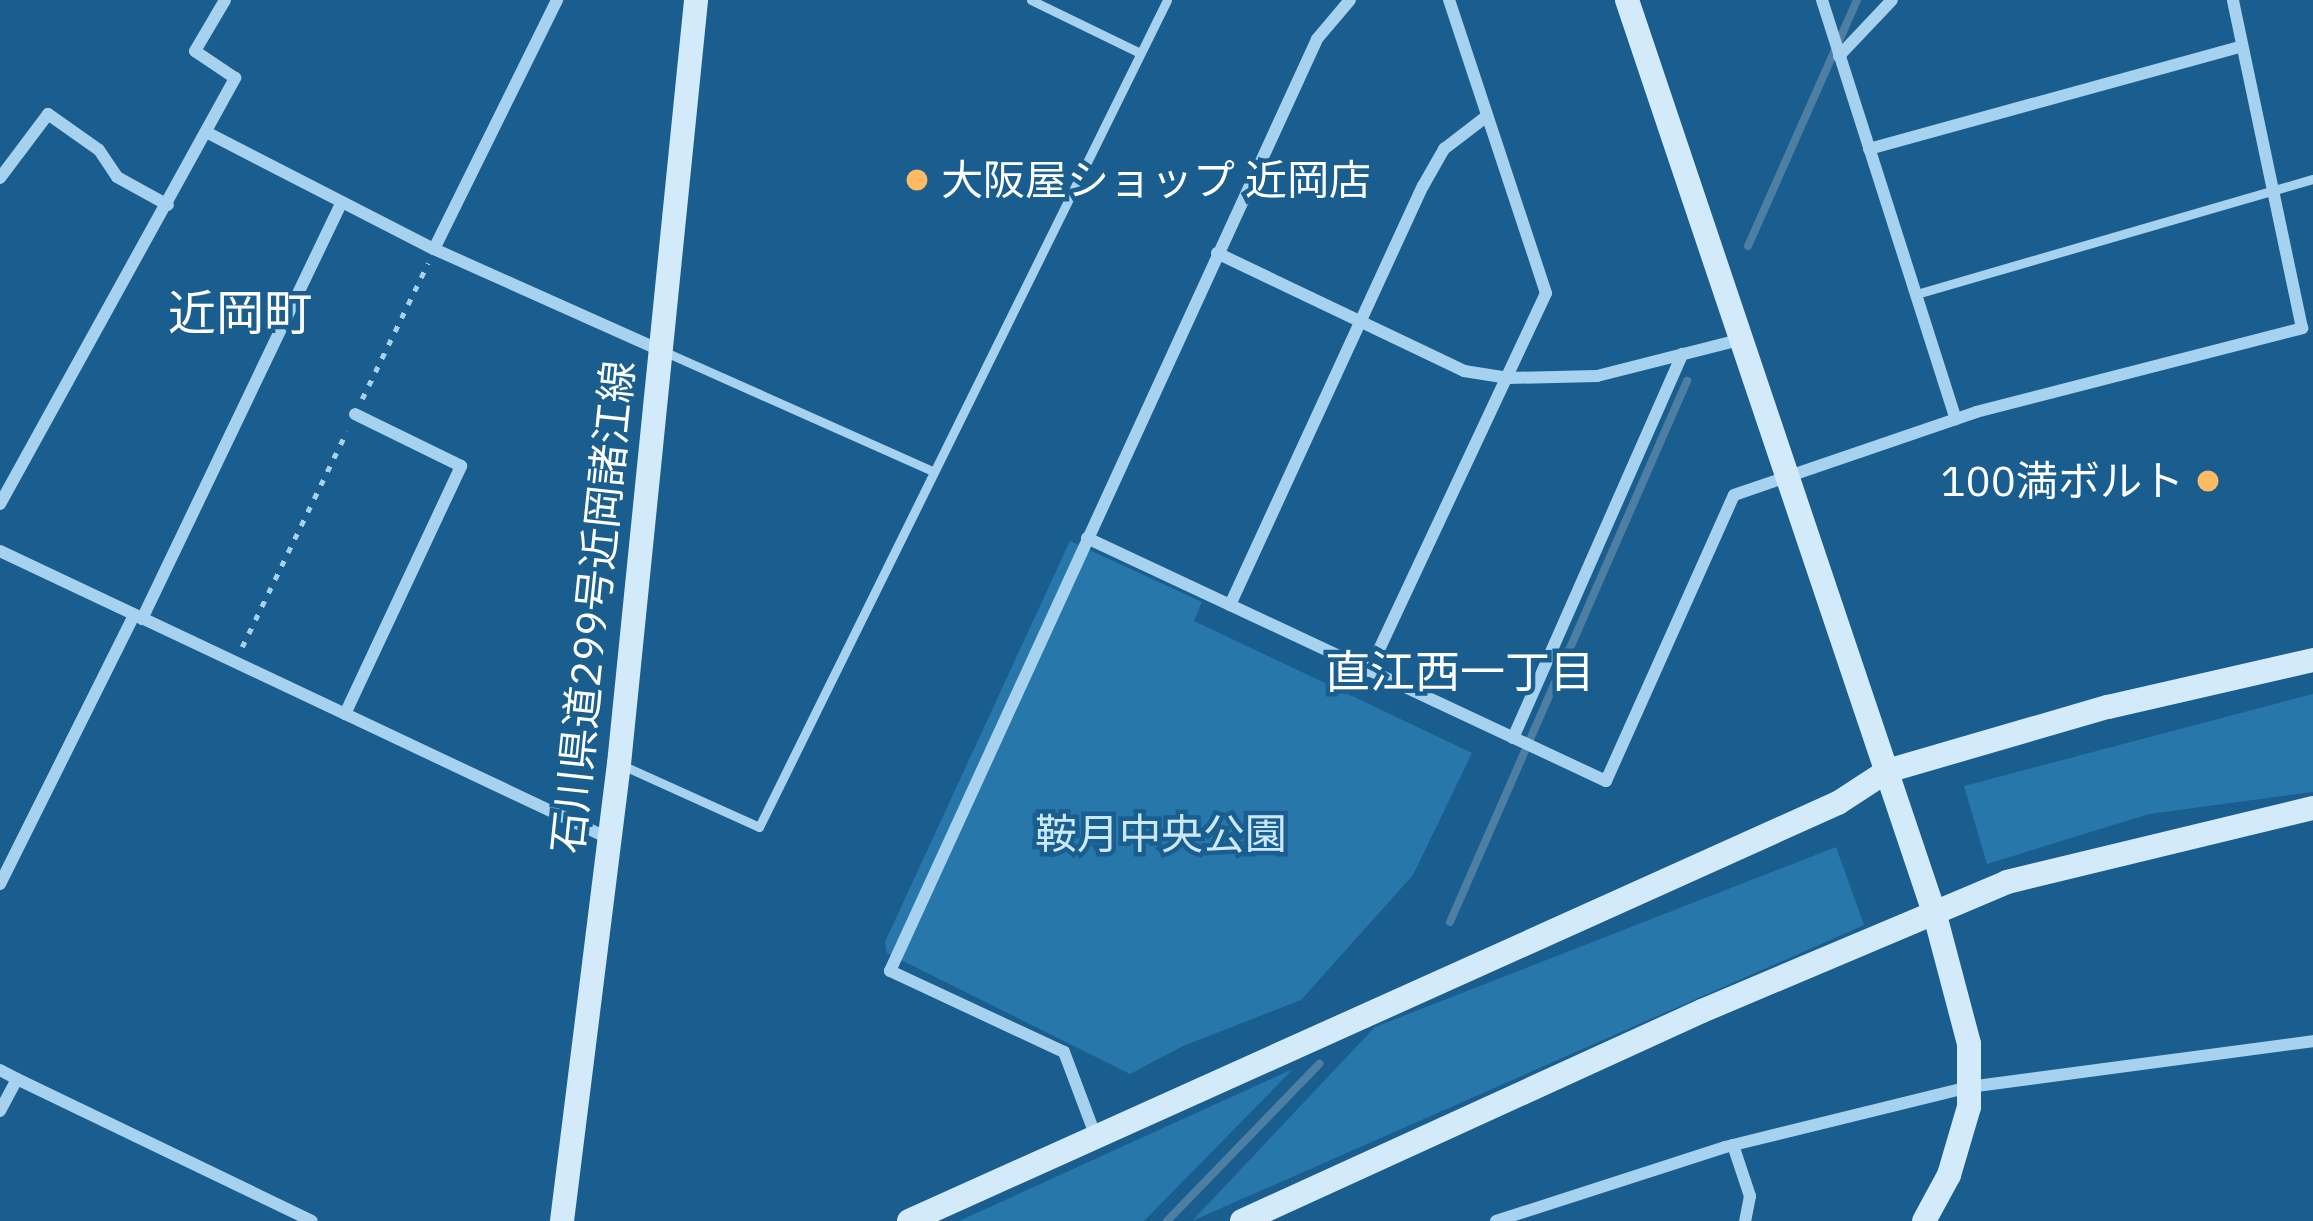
<!DOCTYPE html>
<meta charset="utf-8">
<style>
body{margin:0}
#map{position:relative;width:2313px;height:1221px;overflow:hidden;background:#195e8f;font-family:"IBM Plex Sans","Noto Sans JP",sans-serif}
div>[style]{position:absolute}
[style*='--x']{left:calc(var(--x)*1px);top:calc(var(--y)*1px);width:calc(var(--w)*1px);rotate:calc(var(--a)*1deg)}
.green>*{inset:0;background:#2877ab}
.stream>*{height:8px;margin:-4px;padding:0 4px;transform-origin:4px;border-radius:4px;background:#4e7fa2}
.path>*{height:4.5px;margin-top:-2.25px;transform-origin:0;background:repeating-linear-gradient(90deg,#a6d2ef 0 6px,transparent 0 15px)}
.lane>*{height:9px;margin:-4.5px;padding:0 4.5px;transform-origin:4.5px;border-radius:4.5px;background:#a6d2ef}
.street>*{height:12px;margin:-6px;padding:0 6px;transform-origin:6px;border-radius:6px;background:#a6d2ef}
.secondary>*{height:24px;margin:-12px;padding:0 12px;transform-origin:12px;border-radius:12px;background:#d3eafa}
.dots>*{width:33px;height:33px;translate:-50% -50%;box-sizing:border-box;border:6px solid #195e8f;border-radius:50%}
span{translate:-50% -50%;white-space:nowrap;text-align:center;line-height:1.15;-webkit-text-stroke:9px #195e8f;paint-order:stroke}
.poi-label{font-size:42px;color:#fff}
.left{translate:0 -50%;text-align:left}
.right{translate:-100% -50%;text-align:right}
.street-label{font-size:42px;color:#fff}
.park-label{font-size:42px;color:#cce8fb}
.neighbourhood-label{font-size:45px;color:#fff}
.quarter-label{font-size:48px;color:#fff}
</style>
<div id="map">
<div class="green">
<div style="clip-path:polygon(1070px 541px,1202px 602px,1194px 621px,1472px 753px,1413px 875px,1301px 1000px,1183px 1046px,1130px 1074px,887px 953px,885px 942px)"></div>
<div style="clip-path:polygon(2313px 694px,2313px 792px,2149px 814px,1987px 864px,1964px 786px)"></div>
<div style="clip-path:polygon(1836px 847px,1864px 925px,1192px 1221px,1375px 1027px)"></div>
<div style="clip-path:polygon(1293px 1069px,1144px 1221px,959px 1221px)"></div>
</div>
<div class="stream">
<div style="--x:1748;--y:246;--w:269;--a:-66.1"></div>
<div style="--x:1450;--y:922;--w:591;--a:-66.34"></div>
<div style="--x:1167;--y:1221;--w:219;--a:-45.9"></div>
</div>
<div class="path">
<div style="--x:362;--y:399;--w:151;--a:-64.1"></div>
<div style="--x:242;--y:647;--w:240;--a:-64.1"></div>
</div>
<div class="lane">
<div style="--x:1031;--y:0;--w:121;--a:25.9"></div>
<div style="--x:1920;--y:293;--w:409;--a:-16.2"></div>
<div style="--x:663;--y:351;--w:295;--a:24"></div>
<div style="--x:624;--y:766;--w:148;--a:24.3"></div>
<div style="--x:759;--y:827;--w:922;--a:-63.74"></div>
</div>
<div class="street">
<div style="--x:1822;--y:0;--w:440;--a:72.3"></div>
<div style="--x:1839;--y:56;--w:77;--a:-46.6"></div>
<div style="--x:208;--y:133;--w:254;--a:27.2"></div>
<div style="--x:434;--y:249;--w:248;--a:24.1"></div>
<div style="--x:1869;--y:149;--w:387;--a:-15.4"></div>
<div style="--x:0;--y:178;--w:80;--a:-53.1"></div>
<div style="--x:48;--y:114;--w:62;--a:35.2"></div>
<div style="--x:99;--y:150;--w:32;--a:56"></div>
<div style="--x:117;--y:177;--w:58;--a:28.8"></div>
<div style="--x:434;--y:249;--w:278;--a:-63.7"></div>
<div style="--x:1217;--y:253;--w:274;--a:25.5"></div>
<div style="--x:1464;--y:371;--w:45;--a:9"></div>
<div style="--x:1508;--y:378;--w:89;--a:-1.3"></div>
<div style="--x:1597;--y:376;--w:146;--a:-14.2"></div>
<div style="--x:0;--y:504;--w:487;--a:-61.1"></div>
<div style="--x:235;--y:78;--w:48;--a:-146"></div>
<div style="--x:195;--y:51;--w:59;--a:-59.5"></div>
<div style="--x:1087;--y:538;--w:573;--a:25.09"></div>
<div style="--x:1606;--y:781;--w:313;--a:-65.9"></div>
<div style="--x:1734;--y:495;--w:256;--a:-18.9"></div>
<div style="--x:1976;--y:412;--w:337;--a:-14.4"></div>
<div style="--x:2302;--y:328;--w:335;--a:-101.9"></div>
<div style="--x:0;--y:551;--w:672;--a:25.27"></div>
<div style="--x:1230;--y:605;--w:461;--a:-65.3"></div>
<div style="--x:1423;--y:186;--w:43;--a:-60.4"></div>
<div style="--x:1444;--y:149;--w:54;--a:-37.5"></div>
<div style="--x:142;--y:619;--w:462;--a:-64.4"></div>
<div style="--x:1369;--y:671;--w:417;--a:-64.9"></div>
<div style="--x:1546;--y:293;--w:309;--a:-108.3"></div>
<div style="--x:345;--y:714;--w:274;--a:-64.9"></div>
<div style="--x:461;--y:466;--w:118;--a:-153.9"></div>
<div style="--x:1513;--y:738;--w:420;--a:-66.2"></div>
<div style="--x:0;--y:884;--w:301;--a:-63.5"></div>
<div style="--x:0;--y:1070;--w:19;--a:28"></div>
<div style="--x:0;--y:1111;--w:36;--a:-62"></div>
<div style="--x:17;--y:1079;--w:327;--a:25.7"></div>
<div style="--x:1096;--y:1137;--w:91;--a:-110.6"></div>
<div style="--x:1064;--y:1052;--w:192;--a:-155"></div>
<div style="--x:890;--y:971;--w:1025;--a:-65.38"></div>
<div style="--x:1317;--y:39;--w:51;--a:-49.8"></div>
<div style="--x:1733;--y:1145;--w:54;--a:71.6"></div>
<div style="--x:1750;--y:1196;--w:25;--a:101"></div>
<div style="--x:1496;--y:1221;--w:241;--a:-17.9"></div>
<div style="--x:1725;--y:1147;--w:251;--a:-13.8"></div>
<div style="--x:1969;--y:1087;--w:347;--a:-7.6"></div>
</div>
<div class="secondary">
<div style="--x:1627;--y:0;--w:965;--a:71.4"></div>
<div style="--x:1935;--y:915;--w:133;--a:75.2"></div>
<div style="--x:1969;--y:1044;--w:63;--a:90"></div>
<div style="--x:1969;--y:1107;--w:71;--a:106.4"></div>
<div style="--x:1949;--y:1175;--w:52;--a:118.5"></div>
<div style="--x:562;--y:1221;--w:461;--a:-82.9"></div>
<div style="--x:619;--y:764;--w:768;--a:-84.24"></div>
<div style="--x:909;--y:1221;--w:1019;--a:-24.23"></div>
<div style="--x:1838;--y:803;--w:59;--a:-33.1"></div>
<div style="--x:1887;--y:771;--w:230;--a:-16.2"></div>
<div style="--x:2108;--y:707;--w:210;--a:-12.9"></div>
<div style="--x:1242;--y:1221;--w:506;--a:-24.54"></div>
<div style="--x:1702;--y:1011;--w:331;--a:-22.9"></div>
<div style="--x:2007;--y:882;--w:315;--a:-13.6"></div>
</div>
<div class="dots">
<div style="left:917px;top:180px;background:#ffbb64"></div>
<div style="left:2208px;top:481px;background:#ffbb64"></div>
</div>
<div class="poi-label">
<span class="left" style="left:941px;top:180px">大阪屋ショップ 近岡店</span>
<span class="right" style="left:2184px;top:481px">100満ボルト</span>
</div>
<div class="street-label">
<span style="left:593px;top:607px;rotate:-84deg">石川県道299号近岡諸江線</span>
</div>
<div class="park-label">
<span style="left:1161px;top:834px">鞍月中央公園</span>
</div>
<div class="neighbourhood-label">
<span style="left:1460px;top:672px">直江西一丁目</span>
</div>
<div class="quarter-label">
<span style="left:240px;top:313px">近岡町</span>
</div>
</div>
